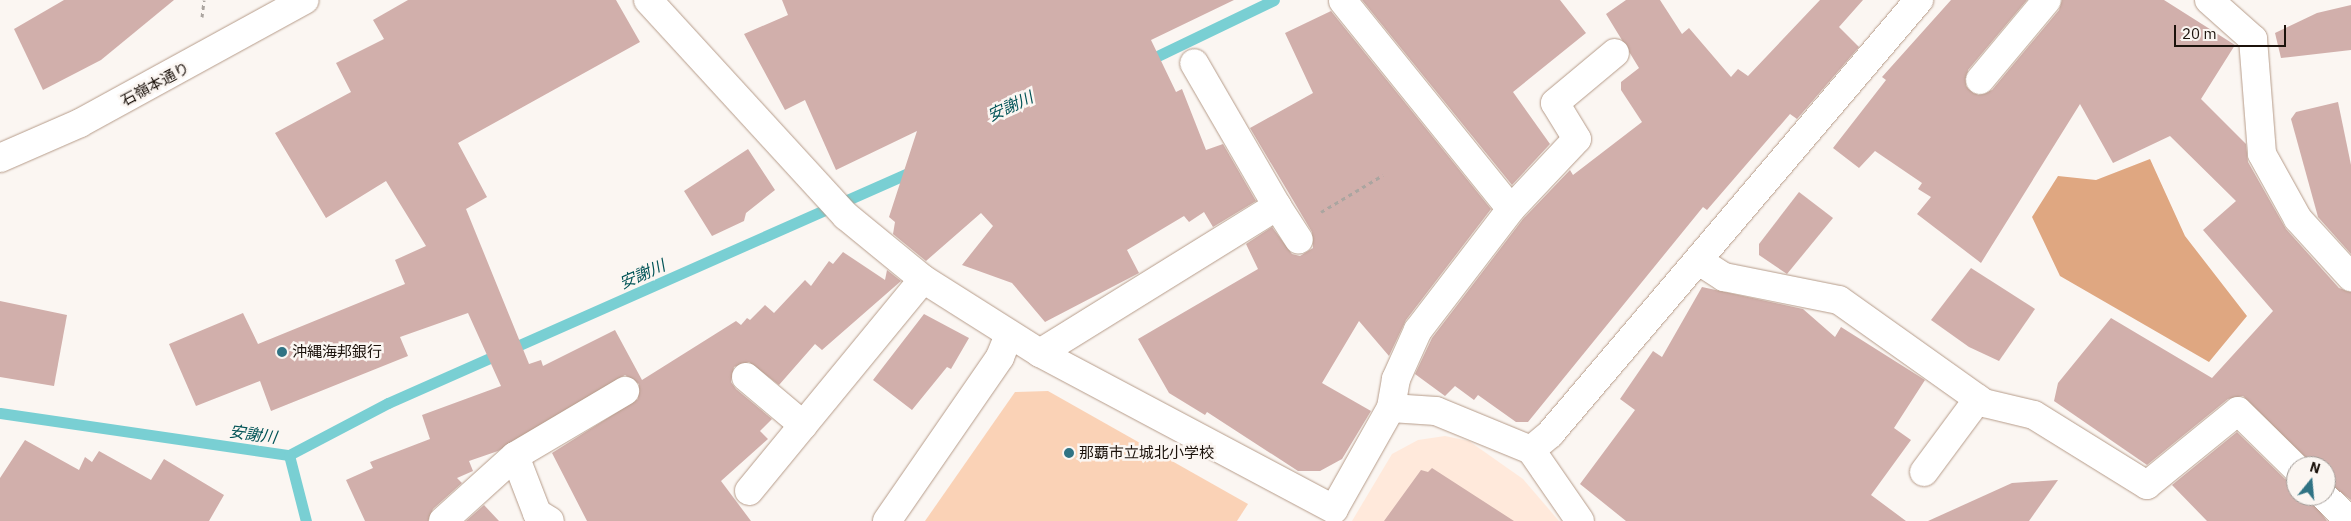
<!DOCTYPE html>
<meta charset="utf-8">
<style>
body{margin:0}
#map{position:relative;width:2351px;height:521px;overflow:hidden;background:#fbf6f2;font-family:"IBM Plex Sans","Noto Sans JP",sans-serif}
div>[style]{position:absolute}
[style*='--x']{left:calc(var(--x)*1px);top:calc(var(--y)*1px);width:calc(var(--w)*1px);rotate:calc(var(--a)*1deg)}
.built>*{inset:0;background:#ffe9db}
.green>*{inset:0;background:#fad2b6}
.forest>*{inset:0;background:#dfa781}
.stream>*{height:11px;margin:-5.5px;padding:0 5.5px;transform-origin:5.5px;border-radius:5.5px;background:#79cfd3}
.building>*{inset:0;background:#d1afab}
.path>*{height:3px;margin-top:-1.5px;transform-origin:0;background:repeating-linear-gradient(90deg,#aba5a0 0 4px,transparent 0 8px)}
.roads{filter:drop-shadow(0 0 1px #b69c8a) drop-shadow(0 0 1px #b69c8a)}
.minor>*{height:28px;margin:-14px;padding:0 14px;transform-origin:14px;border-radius:14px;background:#fff}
.major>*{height:28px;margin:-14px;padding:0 14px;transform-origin:14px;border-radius:14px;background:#fff}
.dots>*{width:14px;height:14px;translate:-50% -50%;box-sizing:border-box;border:2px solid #fbf6f2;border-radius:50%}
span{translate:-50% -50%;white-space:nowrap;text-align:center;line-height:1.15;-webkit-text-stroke:5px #fbf6f2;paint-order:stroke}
.street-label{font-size:15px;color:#1c130c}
.poi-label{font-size:15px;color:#1c130c}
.left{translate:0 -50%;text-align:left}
.water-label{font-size:16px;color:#005356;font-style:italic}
.north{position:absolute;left:2286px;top:456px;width:50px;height:50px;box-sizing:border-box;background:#fbf6f2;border:1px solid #a29b96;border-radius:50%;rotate:17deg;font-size:14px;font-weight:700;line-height:20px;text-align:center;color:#1c130c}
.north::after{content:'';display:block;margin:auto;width:18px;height:22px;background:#307384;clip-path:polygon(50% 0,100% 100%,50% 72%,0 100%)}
.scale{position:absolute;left:2174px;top:25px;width:112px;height:22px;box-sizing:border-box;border:2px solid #1c130c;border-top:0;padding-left:6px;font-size:15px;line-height:18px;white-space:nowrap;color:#1c130c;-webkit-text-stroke:4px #fbf6f2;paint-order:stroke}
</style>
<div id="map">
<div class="built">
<div style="clip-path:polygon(1445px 436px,1469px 441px,1523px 479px,1559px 521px,1352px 521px,1392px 454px,1418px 440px)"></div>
</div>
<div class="green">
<div style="clip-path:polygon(1048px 391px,1248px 504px,1237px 521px,925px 521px,1015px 392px)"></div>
</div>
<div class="forest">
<div style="clip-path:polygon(2150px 159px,2185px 236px,2247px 316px,2209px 362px,2060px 276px,2032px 217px,2058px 176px,2096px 180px)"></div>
</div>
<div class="stream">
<div style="--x:1145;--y:62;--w:143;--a:-25.7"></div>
<div style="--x:0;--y:413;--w:292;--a:8.3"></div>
<div style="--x:289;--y:455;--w:112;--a:-27.7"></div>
<div style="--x:388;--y:403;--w:576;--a:-23.85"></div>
<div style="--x:289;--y:455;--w:68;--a:75.6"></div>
</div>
<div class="building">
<div style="clip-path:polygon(64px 0,174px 0,101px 60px,43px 90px,14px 29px)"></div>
<div style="clip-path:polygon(408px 0,616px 0,640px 42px,458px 143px,487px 197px,466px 209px,529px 364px,541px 360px,543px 366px,615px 330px,642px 380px,736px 321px,741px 325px,747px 318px,750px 320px,765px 305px,774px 313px,805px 280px,811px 286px,829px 261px,833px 264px,843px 252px,885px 280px,887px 270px,901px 281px,822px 350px,815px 344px,779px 385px,749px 362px,734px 367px,731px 382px,736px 389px,772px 419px,760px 431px,768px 439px,721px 481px,751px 521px,587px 521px,552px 453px,638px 399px,639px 384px,625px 375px,498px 451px,469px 461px,473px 471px,457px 478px,462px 483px,433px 509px,428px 521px,365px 521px,346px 480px,373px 468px,370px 462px,430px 439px,422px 415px,501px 386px,468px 313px,400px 337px,408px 356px,271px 411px,260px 381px,196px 406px,169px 344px,243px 313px,258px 344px,405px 284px,395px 260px,426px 246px,386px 181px,326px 218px,275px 133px,351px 92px,336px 63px,384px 39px,373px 20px)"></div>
<div style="clip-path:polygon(782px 0,1234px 0,1151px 40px,1176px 92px,1182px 89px,1206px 150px,1223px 144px,1256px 201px,1213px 227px,1204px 212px,1189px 222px,1184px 216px,1127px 250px,1139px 273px,1045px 322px,1012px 283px,962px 265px,993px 226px,981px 213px,926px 261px,893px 234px,895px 222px,889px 217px,917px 131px,836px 170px,805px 100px,785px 110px,744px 34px,788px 15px)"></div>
<div style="clip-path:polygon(1362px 0,1560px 0,1586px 33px,1513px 92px,1550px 144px,1512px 185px)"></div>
<div style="clip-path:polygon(1626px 0,1660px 0,1682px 34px,1689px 28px,1731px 77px,1738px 69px,1748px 76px,1820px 0,1863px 0,1839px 27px,1859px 47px,1797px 119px,1790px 114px,1707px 210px,1703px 207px,1528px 422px,1516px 422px,1478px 395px,1474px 400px,1455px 386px,1445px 396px,1415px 374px,1432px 338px,1523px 219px,1570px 170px,1573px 175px,1642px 122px,1621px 90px,1621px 82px,1639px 68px,1606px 14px)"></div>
<div style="clip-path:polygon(1951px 0,2027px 0,1968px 70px,1966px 86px,1978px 95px,1992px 90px,2059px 10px,2062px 0,2164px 0,2235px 45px,2201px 99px,2246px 144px,2248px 162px,2286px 229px,2339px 288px,2351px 292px,2351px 500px,2326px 481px,2326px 466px,2311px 466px,2243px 396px,2228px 399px,2147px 465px,2054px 401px,2058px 383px,2111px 318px,2212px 378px,2273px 311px,2203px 230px,2236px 201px,2170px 136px,2113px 163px,2080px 104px,1981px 263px,1917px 214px,1931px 197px,1918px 189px,1922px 183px,1875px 151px,1859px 168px,1833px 148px,1886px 80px,1882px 77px)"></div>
<div style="clip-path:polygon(2351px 5px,2351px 50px,2281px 58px,2275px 33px,2317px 13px)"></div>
<div style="clip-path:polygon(1331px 11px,1491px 209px,1406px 320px,1389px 356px,1359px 321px,1322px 383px,1371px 411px,1342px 459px,1320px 471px,1298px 471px,1207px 412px,1205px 415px,1169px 393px,1138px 339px,1258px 269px,1246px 244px,1272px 227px,1292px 254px,1300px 256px,1313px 248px,1312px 232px,1250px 128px,1313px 93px,1285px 33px)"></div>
<div style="clip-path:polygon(2338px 102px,2351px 165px,2351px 254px,2318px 217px,2291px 119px,2296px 112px)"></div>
<div style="clip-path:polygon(748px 149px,775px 190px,746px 213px,744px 221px,712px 236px,684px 191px)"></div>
<div style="clip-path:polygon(1799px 192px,1833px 218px,1787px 274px,1759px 255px,1759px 244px)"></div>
<div style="clip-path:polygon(1971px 268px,2035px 309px,1999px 361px,1969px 347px,1931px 320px)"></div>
<div style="clip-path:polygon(1702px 287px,1803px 309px,1835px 337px,1841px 327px,1925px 380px,1894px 428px,1911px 440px,1871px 495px,1906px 521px,1626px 521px,1580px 484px,1635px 410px,1620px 399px,1653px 351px,1662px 357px)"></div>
<div style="clip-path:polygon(0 301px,67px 315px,54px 386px,0 377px)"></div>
<div style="clip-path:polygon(924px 314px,969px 338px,951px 369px,947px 367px,912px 410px,873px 380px)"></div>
<div style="clip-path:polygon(2237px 432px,2285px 479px,2296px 483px,2296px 496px,2309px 496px,2327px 521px,2207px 521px,2172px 485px)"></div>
<div style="clip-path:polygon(25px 440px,79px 470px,85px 457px,92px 462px,99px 451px,151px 480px,164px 459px,224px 495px,209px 521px,0 521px,0 478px)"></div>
<div style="clip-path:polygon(1432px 468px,1514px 521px,1384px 521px,1421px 470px,1428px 472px)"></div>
<div style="clip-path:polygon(2058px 480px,2029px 521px,1928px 521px,2012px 483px)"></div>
<div style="clip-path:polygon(484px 505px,499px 521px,466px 521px)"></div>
</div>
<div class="path">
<div style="--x:202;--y:17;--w:17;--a:-83"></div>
<div style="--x:1321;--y:212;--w:72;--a:-30.8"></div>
</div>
<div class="roads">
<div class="minor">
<div style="--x:648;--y:0;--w:293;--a:47.5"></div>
<div style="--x:846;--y:216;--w:99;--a:39.3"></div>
<div style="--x:923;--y:279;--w:138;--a:32.3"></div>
<div style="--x:1040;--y:353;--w:333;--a:28"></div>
<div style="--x:1334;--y:509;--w:116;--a:-60.6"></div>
<div style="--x:1391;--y:408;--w:45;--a:3.8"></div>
<div style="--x:1436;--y:411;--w:103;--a:22.3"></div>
<div style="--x:1531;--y:450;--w:86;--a:55.4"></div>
<div style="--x:2209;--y:0;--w:59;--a:41.6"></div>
<div style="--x:2253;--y:39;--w:115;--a:85.5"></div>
<div style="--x:2262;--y:154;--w:74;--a:61"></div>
<div style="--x:2298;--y:219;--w:79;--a:47.6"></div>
<div style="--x:1343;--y:1;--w:267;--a:51.1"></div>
<div style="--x:1511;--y:209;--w:153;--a:127.5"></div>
<div style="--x:1418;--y:330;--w:54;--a:114.2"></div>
<div style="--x:1396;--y:379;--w:29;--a:100"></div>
<div style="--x:1980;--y:80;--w:104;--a:-50.1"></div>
<div style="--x:1277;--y:206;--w:40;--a:57.1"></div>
<div style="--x:1511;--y:209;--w:96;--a:-46.7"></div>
<div style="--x:1577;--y:139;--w:42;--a:-121.4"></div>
<div style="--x:1555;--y:103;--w:78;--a:-39.8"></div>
<div style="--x:1699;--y:261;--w:30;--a:33"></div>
<div style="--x:1724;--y:277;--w:117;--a:11.3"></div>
<div style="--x:1839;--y:300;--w:178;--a:35.4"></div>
<div style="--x:1984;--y:403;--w:51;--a:13.5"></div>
<div style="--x:2034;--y:415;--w:133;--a:31.8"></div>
<div style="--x:2147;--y:485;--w:117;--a:-39.1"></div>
<div style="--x:2238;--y:411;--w:81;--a:44.5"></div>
<div style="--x:1040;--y:353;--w:279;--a:-31.8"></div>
<div style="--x:1277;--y:206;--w:165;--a:-120.1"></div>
<div style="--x:746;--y:377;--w:75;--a:40.1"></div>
<div style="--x:1531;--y:450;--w:25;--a:-40"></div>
<div style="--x:1550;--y:434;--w:570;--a:-49.63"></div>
<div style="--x:515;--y:456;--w:61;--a:68.9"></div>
<div style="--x:537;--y:513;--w:15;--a:32"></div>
<div style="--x:1924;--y:472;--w:91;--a:-53.5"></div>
<div style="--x:749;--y:491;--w:274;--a:-50.6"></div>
<div style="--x:2324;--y:496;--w:36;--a:44"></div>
<div style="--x:443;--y:521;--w:97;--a:-42.1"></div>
<div style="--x:515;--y:456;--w:128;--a:-30.6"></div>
<div style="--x:887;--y:521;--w:199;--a:-55.4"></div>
<div style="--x:1000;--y:357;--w:24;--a:-68"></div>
</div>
<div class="major">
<div style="--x:0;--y:158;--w:87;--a:-23.6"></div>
<div style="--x:80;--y:123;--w:256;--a:-28.7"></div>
</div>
</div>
<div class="dots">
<div style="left:282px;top:352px;background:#307384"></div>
<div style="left:1069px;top:453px;background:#307384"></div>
</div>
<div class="street-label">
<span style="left:155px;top:84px;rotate:-28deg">石嶺本通り</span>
</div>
<div class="poi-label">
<span class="left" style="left:292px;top:352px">沖縄海邦銀行</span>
<span class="left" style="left:1079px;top:453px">那覇市立城北小学校</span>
</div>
<div class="water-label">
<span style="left:1010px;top:106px;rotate:-25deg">安謝川</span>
<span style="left:642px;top:274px;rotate:-24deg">安謝川</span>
<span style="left:253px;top:434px;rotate:8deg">安謝川</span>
</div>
<div class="north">N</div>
<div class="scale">20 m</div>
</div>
